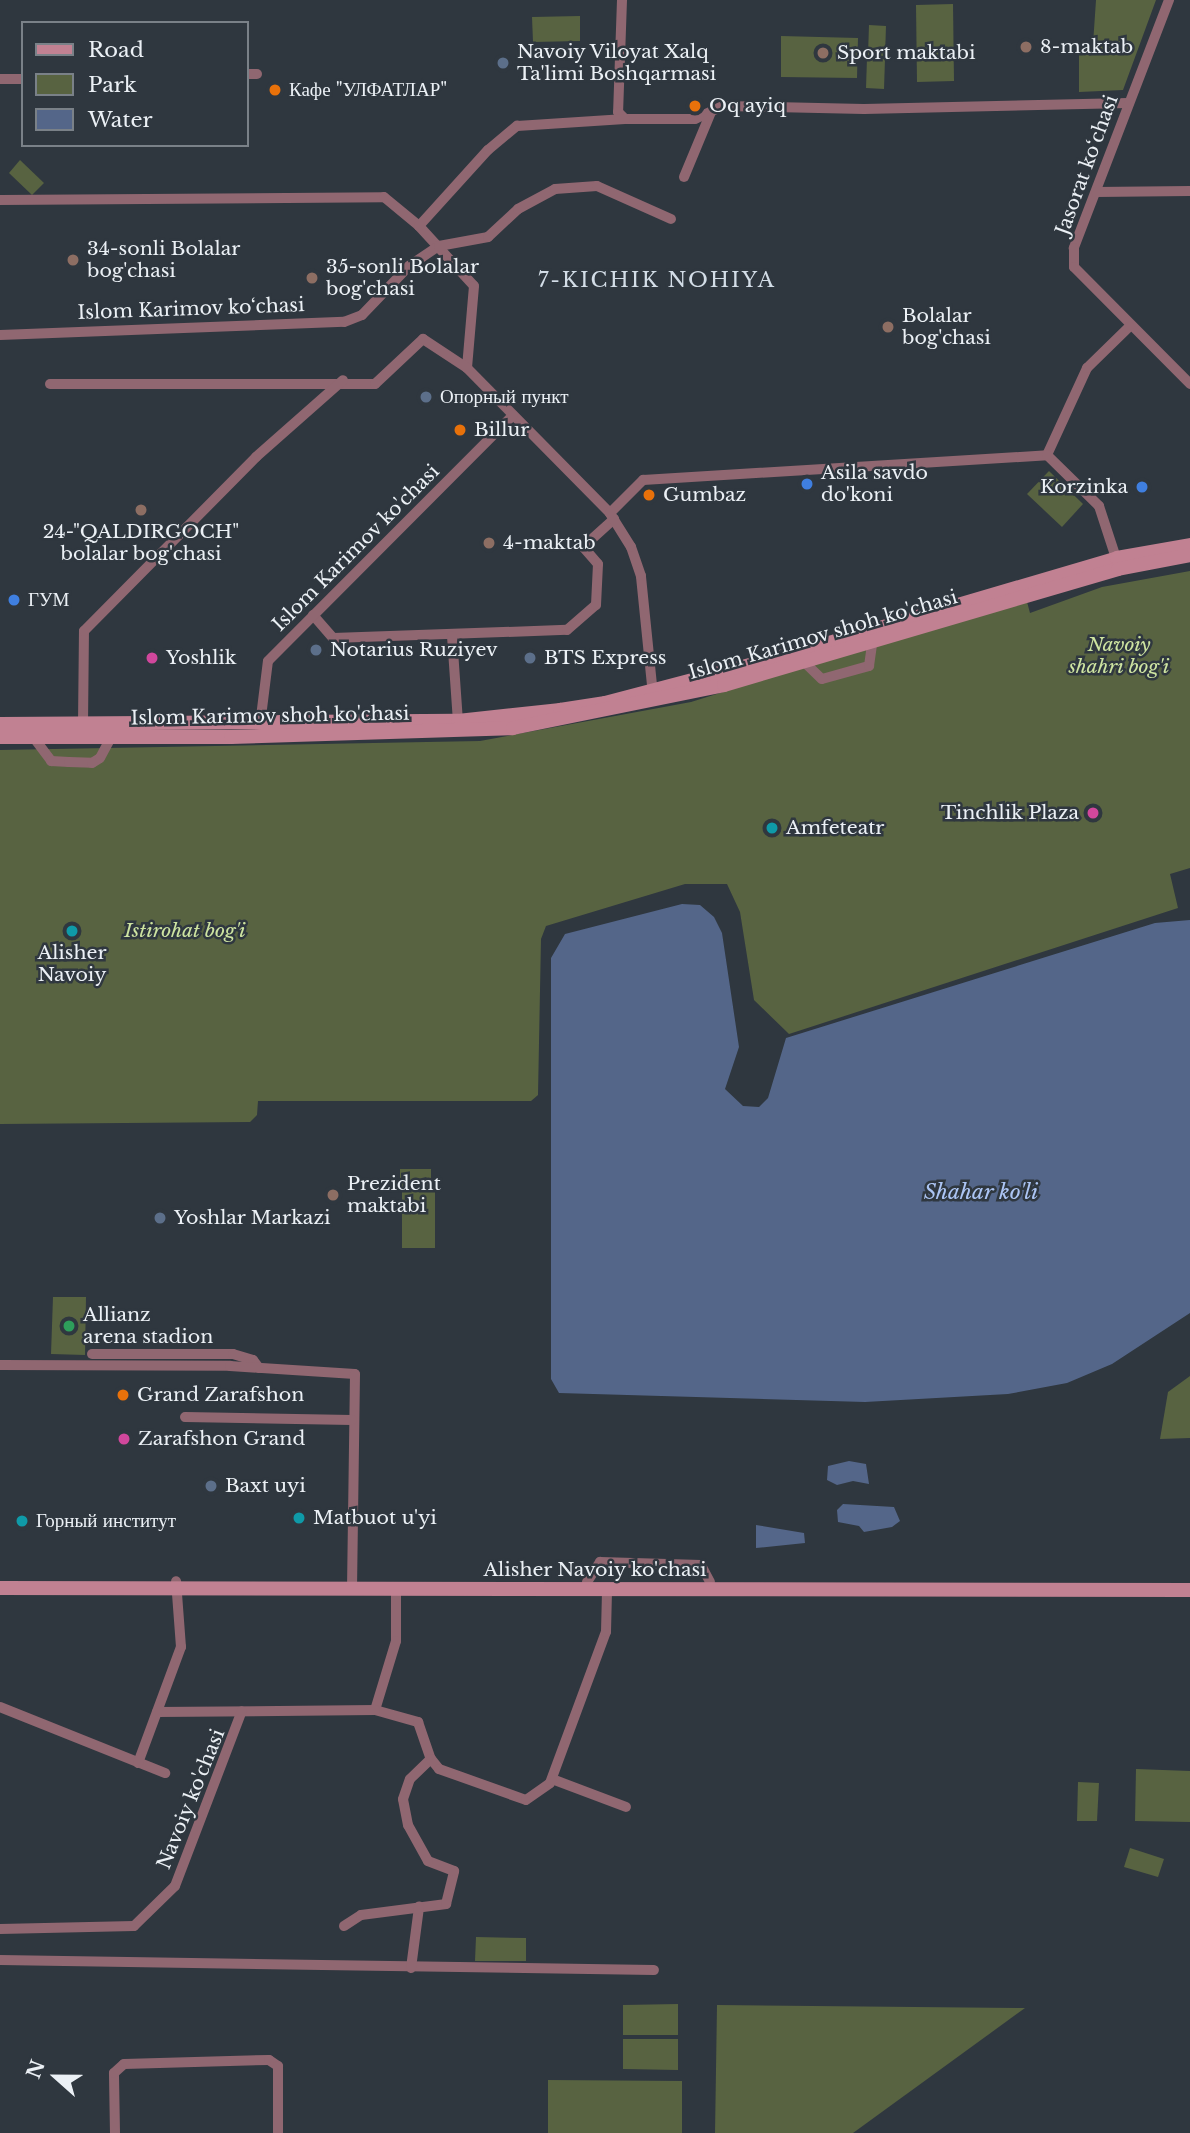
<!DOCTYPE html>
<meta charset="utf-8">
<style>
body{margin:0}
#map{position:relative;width:1190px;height:2133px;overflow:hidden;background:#2f373f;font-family:"Libre Baskerville",serif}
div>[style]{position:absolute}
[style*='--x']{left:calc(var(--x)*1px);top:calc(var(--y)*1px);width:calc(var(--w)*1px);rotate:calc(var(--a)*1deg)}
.green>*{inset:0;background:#586341}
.water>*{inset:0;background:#546689}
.minor>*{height:10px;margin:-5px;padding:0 5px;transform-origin:5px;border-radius:5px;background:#906771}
.secondary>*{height:14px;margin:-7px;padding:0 7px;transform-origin:7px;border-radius:7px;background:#c18192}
.dots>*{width:19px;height:19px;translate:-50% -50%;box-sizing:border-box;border:4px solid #2f373f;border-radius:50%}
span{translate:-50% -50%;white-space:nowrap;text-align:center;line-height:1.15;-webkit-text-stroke:5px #2f373f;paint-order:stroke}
.poi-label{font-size:19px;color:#ebf0f5}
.left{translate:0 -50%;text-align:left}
.right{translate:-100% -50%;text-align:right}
.street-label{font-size:19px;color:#ebf0f5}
.park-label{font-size:19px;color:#cee4a1;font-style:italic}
.neighbourhood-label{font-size:21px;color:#d3dde7;letter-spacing:2px}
.water-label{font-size:21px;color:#acc5f4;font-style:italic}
.legend{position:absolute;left:21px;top:21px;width:228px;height:126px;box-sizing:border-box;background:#2f373f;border:2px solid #7a8188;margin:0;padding:9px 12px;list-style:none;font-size:21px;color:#ebf0f5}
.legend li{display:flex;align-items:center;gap:14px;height:35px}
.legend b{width:35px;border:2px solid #7a8188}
.north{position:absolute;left:21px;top:2042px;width:70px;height:70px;-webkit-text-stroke:5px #2f373f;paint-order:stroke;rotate:291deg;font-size:19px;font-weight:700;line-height:28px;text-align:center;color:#ebf0f5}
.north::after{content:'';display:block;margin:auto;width:24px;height:32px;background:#ebf0f5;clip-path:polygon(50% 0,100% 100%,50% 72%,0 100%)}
</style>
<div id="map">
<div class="green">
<div style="clip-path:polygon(1096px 0,1156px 0,1123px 90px,1079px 92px,1079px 45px,1093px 44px)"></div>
<div style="clip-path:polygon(953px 4px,954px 81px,917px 82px,916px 5px)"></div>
<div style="clip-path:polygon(580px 16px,580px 41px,533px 42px,532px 17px)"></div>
<div style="clip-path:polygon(869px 25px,886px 26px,885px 56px,868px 55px)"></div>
<div style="clip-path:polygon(781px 36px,858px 38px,857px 78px,781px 77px)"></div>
<div style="clip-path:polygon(867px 58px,885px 59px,884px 89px,866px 88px)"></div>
<div style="clip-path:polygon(20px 160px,44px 183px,32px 195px,9px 173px)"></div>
<div style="clip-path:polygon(1049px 471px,1083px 504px,1062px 527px,1027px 494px)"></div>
<div style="clip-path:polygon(1190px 571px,1190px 868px,1170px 874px,1178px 908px,789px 1034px,754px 1000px,740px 912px,727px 884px,685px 884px,546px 926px,541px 939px,538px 1095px,531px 1101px,258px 1101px,257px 1115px,250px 1122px,0 1124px,0 750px,480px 741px,691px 702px,1026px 598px,1030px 613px,1102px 587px)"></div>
<div style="clip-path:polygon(400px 1169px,431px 1169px,431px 1187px,400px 1187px)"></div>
<div style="clip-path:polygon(402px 1190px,435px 1190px,435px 1248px,402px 1248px)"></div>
<div style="clip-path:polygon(53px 1297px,86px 1297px,85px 1355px,51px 1354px)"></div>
<div style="clip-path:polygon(1190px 1376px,1190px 1438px,1160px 1439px,1168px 1392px)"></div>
<div style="clip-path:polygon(1136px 1769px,1190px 1771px,1190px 1822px,1135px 1821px)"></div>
<div style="clip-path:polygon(1078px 1782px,1099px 1783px,1097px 1821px,1077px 1821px)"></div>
<div style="clip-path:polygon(1130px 1848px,1164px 1859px,1158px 1877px,1124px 1867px)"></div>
<div style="clip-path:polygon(476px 1937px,526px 1938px,526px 1961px,475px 1961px)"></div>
<div style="clip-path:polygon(678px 2004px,678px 2035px,623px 2035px,623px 2005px)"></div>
<div style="clip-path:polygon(717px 2005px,1025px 2008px,853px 2133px,715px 2133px)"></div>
<div style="clip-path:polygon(623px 2039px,678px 2039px,678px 2070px,623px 2069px)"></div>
<div style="clip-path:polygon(548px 2080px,682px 2081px,682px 2133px,548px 2133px)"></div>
</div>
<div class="water">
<div style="clip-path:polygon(682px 904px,700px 905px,714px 917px,722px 933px,739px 1047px,725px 1089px,743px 1106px,759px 1107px,768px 1098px,786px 1038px,1155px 923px,1190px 920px,1190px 1313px,1112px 1364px,1067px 1383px,1008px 1394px,865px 1402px,559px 1393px,551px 1379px,551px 958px,565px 934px)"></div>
<div style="clip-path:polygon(849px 1461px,866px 1464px,869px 1484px,853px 1481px,837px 1485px,827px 1480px,828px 1466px)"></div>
<div style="clip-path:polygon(843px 1504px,894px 1507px,900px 1521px,892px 1527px,864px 1532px,859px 1526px,838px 1522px,837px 1510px)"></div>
<div style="clip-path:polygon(756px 1525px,804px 1533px,805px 1543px,756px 1548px)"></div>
</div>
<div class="minor">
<div style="--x:622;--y:0;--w:112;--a:92"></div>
<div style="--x:618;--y:112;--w:10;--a:45"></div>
<div style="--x:625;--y:119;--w:70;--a:0"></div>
<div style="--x:695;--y:119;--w:31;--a:-25"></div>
<div style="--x:723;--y:106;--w:141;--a:1.2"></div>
<div style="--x:864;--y:109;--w:264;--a:-1.3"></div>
<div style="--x:1169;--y:0;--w:266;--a:111"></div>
<div style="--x:1074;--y:248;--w:19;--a:90"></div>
<div style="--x:1074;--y:267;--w:165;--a:45.2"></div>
<div style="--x:247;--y:74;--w:10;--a:0"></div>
<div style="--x:0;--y:79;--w:23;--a:0"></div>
<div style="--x:684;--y:177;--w:70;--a:-67.4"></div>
<div style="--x:1096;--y:192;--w:94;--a:-0.6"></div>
<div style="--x:0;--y:200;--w:384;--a:-0.4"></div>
<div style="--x:384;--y:197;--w:45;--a:39.6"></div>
<div style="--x:419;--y:226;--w:81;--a:47.5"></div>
<div style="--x:474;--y:286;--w:82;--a:94.9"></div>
<div style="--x:467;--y:368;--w:204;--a:45.4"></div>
<div style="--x:419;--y:226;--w:103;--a:-47.8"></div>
<div style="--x:488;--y:150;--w:38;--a:-40"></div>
<div style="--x:517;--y:126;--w:108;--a:-3.7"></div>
<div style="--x:0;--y:335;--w:344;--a:-2.2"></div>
<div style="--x:344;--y:322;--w:19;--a:-21"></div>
<div style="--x:362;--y:315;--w:68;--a:-46.2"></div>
<div style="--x:409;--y:266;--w:36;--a:-34"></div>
<div style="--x:439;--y:246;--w:50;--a:-10.4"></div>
<div style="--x:488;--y:237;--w:41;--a:-43"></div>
<div style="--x:518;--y:209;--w:42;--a:-28.4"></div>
<div style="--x:555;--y:189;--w:42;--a:-4.1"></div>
<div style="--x:597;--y:186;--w:81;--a:24"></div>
<div style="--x:50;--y:384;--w:325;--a:0"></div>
<div style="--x:375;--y:384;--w:66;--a:-43.2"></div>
<div style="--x:423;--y:339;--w:53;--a:33.4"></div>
<div style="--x:1047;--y:455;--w:96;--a:-65.3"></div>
<div style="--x:1087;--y:368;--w:59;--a:-44.3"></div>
<div style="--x:313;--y:615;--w:30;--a:49"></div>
<div style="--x:333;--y:638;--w:234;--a:-2"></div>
<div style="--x:567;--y:630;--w:38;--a:-41"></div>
<div style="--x:596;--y:605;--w:41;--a:-87.2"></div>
<div style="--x:598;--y:564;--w:23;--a:-131"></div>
<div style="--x:583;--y:547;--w:42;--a:-42.1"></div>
<div style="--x:452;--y:636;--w:85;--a:86"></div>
<div style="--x:800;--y:658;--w:30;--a:44"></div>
<div style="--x:822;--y:679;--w:49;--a:-15.5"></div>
<div style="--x:869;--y:666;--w:27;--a:-82"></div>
<div style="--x:653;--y:695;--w:120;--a:-95.8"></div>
<div style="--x:641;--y:576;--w:31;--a:-109"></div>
<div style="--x:631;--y:547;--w:40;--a:-122"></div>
<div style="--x:610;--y:513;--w:47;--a:-45"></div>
<div style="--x:643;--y:480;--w:405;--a:-3.5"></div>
<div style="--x:1047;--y:455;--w:73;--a:44.4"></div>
<div style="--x:1099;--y:506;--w:58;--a:71.9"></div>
<div style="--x:83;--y:724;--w:93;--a:-89.4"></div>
<div style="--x:84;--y:631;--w:245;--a:-45.3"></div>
<div style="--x:256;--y:457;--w:116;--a:-41.5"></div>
<div style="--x:260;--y:725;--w:64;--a:-82.9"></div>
<div style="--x:268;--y:661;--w:347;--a:-45.1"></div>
<div style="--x:31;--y:734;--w:34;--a:53"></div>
<div style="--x:51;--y:761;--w:18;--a:3"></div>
<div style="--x:69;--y:762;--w:23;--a:2"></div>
<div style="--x:92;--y:763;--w:9;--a:-32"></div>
<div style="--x:100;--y:758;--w:24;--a:-62"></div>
<div style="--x:92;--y:1354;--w:141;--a:0"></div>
<div style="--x:233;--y:1354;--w:21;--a:17"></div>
<div style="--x:253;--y:1360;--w:10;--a:53"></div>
<div style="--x:0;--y:1365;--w:230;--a:0.2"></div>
<div style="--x:230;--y:1366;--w:125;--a:3.7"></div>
<div style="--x:355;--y:1374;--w:215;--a:90.8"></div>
<div style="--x:185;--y:1417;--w:167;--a:1"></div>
<div style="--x:587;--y:1582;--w:24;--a:-57"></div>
<div style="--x:600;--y:1562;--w:101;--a:1.7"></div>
<div style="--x:701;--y:1565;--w:19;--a:62"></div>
<div style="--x:396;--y:1589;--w:52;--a:90"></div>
<div style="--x:396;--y:1641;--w:72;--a:106.9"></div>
<div style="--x:375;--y:1710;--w:45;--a:15.6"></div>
<div style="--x:418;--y:1722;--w:39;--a:71"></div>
<div style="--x:0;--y:1707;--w:178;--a:21.8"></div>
<div style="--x:157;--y:1712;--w:218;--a:-0.5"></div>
<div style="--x:138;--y:1763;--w:124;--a:-69.7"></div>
<div style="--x:181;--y:1647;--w:66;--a:-94.3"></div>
<div style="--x:552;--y:1779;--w:79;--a:20.7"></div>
<div style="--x:344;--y:1926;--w:20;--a:-33"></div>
<div style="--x:361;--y:1915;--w:86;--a:-7.4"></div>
<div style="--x:446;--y:1904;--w:34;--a:-76"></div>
<div style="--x:454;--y:1871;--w:28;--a:-159"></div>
<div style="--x:428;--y:1861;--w:41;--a:-119.1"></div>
<div style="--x:408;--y:1825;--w:26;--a:-101"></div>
<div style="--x:403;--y:1799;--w:21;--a:-71"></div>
<div style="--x:410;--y:1779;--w:29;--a:-44"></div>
<div style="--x:431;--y:1759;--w:13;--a:51"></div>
<div style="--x:439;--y:1769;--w:92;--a:19.6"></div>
<div style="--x:526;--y:1800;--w:29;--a:-35"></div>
<div style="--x:550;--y:1783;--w:161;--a:-69.7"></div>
<div style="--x:606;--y:1632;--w:42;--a:-88.6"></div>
<div style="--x:0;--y:1929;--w:134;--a:-1.3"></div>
<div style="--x:134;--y:1926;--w:57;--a:-44.3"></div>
<div style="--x:175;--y:1886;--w:187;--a:-69.1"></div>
<div style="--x:0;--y:1960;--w:654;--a:0.88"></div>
<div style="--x:411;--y:1968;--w:62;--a:-82.5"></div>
<div style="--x:115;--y:2133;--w:60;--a:-91"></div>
<div style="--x:114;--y:2073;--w:13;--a:-42"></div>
<div style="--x:124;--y:2064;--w:145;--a:-1.6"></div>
<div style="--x:269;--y:2060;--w:11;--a:34"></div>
<div style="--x:278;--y:2066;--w:67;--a:90"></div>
</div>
<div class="secondary">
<div style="--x:0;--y:724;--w:458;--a:-0.4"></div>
<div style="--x:458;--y:721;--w:103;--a:-6.2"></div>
<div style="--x:560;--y:710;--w:46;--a:-8.8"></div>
<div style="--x:605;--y:703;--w:196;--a:-14.7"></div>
<div style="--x:795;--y:653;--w:336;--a:-16.4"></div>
<div style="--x:1117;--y:558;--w:74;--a:-10.1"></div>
<div style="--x:0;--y:737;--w:231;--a:0"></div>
<div style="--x:231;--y:737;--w:282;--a:-1.8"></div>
<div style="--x:513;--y:728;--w:215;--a:-11.5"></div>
<div style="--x:724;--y:685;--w:411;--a:-16.4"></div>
<div style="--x:1118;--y:569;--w:73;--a:-11"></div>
<div style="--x:0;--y:1588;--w:1190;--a:0.1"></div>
</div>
<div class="dots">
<div style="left:1026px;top:47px;background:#8d6e63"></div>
<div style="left:823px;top:53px;background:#8d6e63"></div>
<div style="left:503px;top:63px;background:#5c6f8a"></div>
<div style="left:275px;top:90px;background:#e8710a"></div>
<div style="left:695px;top:106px;background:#e8710a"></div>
<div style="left:73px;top:260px;background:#8d6e63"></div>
<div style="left:312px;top:278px;background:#8d6e63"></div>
<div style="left:888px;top:327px;background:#8d6e63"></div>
<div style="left:426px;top:397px;background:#5c6f8a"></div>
<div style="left:460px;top:430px;background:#e8710a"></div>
<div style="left:807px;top:484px;background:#3f7fe0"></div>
<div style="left:1142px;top:487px;background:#3f7fe0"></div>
<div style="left:649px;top:495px;background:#e8710a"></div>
<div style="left:141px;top:510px;background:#8d6e63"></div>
<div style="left:489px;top:543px;background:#8d6e63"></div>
<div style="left:14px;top:600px;background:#3f7fe0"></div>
<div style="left:316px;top:650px;background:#5c6f8a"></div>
<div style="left:152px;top:658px;background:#d1479c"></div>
<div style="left:530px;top:658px;background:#5c6f8a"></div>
<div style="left:1093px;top:813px;background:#d1479c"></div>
<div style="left:772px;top:828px;background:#0f9aa8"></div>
<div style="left:72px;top:931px;background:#0f9aa8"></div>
<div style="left:333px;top:1195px;background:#8d6e63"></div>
<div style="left:160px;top:1218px;background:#5c6f8a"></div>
<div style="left:69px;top:1326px;background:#2e9e5b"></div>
<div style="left:123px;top:1395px;background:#e8710a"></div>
<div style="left:124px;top:1439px;background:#d1479c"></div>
<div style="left:211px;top:1486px;background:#5c6f8a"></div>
<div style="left:299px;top:1518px;background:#0f9aa8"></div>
<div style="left:22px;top:1521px;background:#0f9aa8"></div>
</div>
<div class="poi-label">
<span class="left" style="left:1040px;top:47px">8-maktab</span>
<span class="left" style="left:517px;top:63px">Navoiy Viloyat Xalq<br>Ta'limi Boshqarmasi</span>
<span class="left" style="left:837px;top:53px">Sport maktabi</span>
<span class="left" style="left:289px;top:90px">Кафе "УЛФАТЛАР"</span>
<span class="left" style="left:709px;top:106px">Oq ayiq</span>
<span class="left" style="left:87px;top:260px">34-sonli Bolalar<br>bog'chasi</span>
<span class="left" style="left:326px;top:278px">35-sonli Bolalar<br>bog'chasi</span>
<span class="left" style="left:902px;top:327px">Bolalar<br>bog'chasi</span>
<span class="left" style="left:440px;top:397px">Опорный пункт</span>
<span class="left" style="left:474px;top:430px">Billur</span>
<span class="left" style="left:821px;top:484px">Asila savdo<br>do'koni</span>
<span class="right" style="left:1128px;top:487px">Korzinka</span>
<span class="left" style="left:663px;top:495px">Gumbaz</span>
<span style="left:141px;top:543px">24-"QALDIRGOCH"<br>bolalar bog'chasi</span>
<span class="left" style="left:503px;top:543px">4-maktab</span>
<span class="left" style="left:28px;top:600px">ГУМ</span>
<span class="left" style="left:330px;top:650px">Notarius Ruziyev</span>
<span class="left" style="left:166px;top:658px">Yoshlik</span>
<span class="left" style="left:544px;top:658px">BTS Express</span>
<span class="right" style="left:1079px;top:813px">Tinchlik Plaza</span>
<span class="left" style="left:786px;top:828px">Amfeteatr</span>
<span style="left:72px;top:964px">Alisher<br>Navoiy</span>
<span class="left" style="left:347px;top:1195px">Prezident<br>maktabi</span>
<span class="left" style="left:174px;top:1218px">Yoshlar Markazi</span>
<span class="left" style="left:83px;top:1326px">Allianz<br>arena stadion</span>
<span class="left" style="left:137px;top:1395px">Grand Zarafshon</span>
<span class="left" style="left:138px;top:1439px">Zarafshon Grand</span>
<span class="left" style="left:225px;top:1486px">Baxt uyi</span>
<span class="left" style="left:313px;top:1518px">Matbuot u'yi</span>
<span class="left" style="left:36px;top:1521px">Горный институт</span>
</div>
<div class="street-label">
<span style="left:1087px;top:165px;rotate:-70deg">Jasorat ko‘chasi</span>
<span style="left:191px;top:309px;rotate:-2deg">Islom Karimov ko‘chasi</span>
<span style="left:356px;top:548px;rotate:-45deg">Islom Karimov ko'chasi</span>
<span style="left:823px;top:635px;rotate:-16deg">Islom Karimov shoh ko'chasi</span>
<span style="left:270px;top:716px;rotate:-1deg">Islom Karimov shoh ko'chasi</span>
<span style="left:595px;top:1570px">Alisher Navoiy ko'chasi</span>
<span style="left:191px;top:1799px;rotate:-68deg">Navoiy ko'chasi</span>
</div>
<div class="park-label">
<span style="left:1119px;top:656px">Navoiy<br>shahri bog'i</span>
<span style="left:185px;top:931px">Istirohat bog'i</span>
</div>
<div class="neighbourhood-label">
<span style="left:657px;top:280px">7-KICHIK NOHIYA</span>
</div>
<div class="water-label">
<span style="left:981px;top:1192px">Shahar ko'li</span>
</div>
<ul class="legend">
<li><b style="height:9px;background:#c18192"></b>Road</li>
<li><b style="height:19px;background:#586341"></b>Park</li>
<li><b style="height:19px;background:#546689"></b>Water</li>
</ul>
<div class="north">N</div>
</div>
